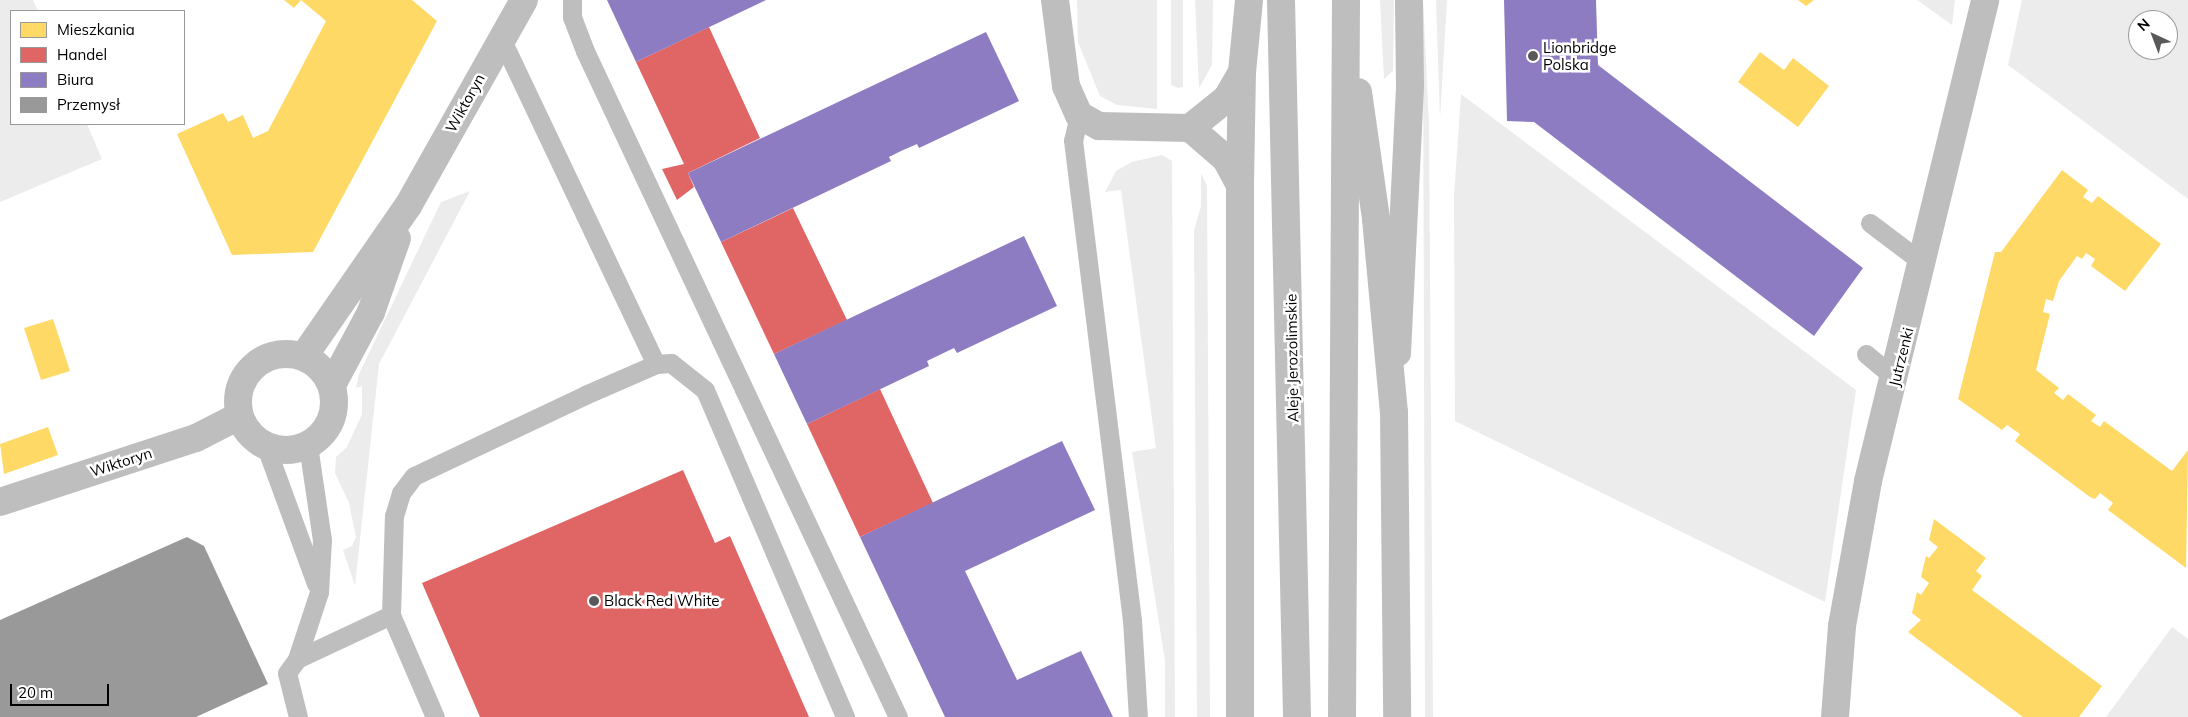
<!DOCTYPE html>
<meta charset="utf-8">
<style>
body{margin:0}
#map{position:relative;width:2188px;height:717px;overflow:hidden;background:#fff;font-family:Mulish,sans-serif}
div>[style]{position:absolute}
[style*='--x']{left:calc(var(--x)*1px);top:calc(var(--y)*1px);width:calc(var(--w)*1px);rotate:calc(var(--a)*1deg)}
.green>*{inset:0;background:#ececec}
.homes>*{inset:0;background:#ffd966}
.shops>*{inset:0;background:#e06666}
.offices>*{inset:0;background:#8e7cc3}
.industry>*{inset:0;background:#999}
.service>*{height:19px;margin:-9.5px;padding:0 9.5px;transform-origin:9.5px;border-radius:9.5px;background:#bebebe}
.minor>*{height:28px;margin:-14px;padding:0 14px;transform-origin:14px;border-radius:14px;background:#bebebe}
.minor>.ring{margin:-14px;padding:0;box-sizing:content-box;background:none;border:28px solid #bebebe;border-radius:50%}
.tertiary>*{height:28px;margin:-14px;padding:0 14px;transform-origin:14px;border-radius:14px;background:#bebebe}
.primary>*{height:28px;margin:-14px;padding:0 14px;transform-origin:14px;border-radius:14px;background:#bebebe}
.dots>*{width:14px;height:14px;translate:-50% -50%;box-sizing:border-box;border:2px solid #fff;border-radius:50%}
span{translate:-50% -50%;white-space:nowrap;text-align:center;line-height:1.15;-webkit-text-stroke:5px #fff;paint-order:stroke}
.poi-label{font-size:15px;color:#000}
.left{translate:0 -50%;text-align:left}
.street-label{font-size:15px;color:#000}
.legend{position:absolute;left:10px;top:10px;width:175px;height:115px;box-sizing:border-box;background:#fff;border:1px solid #999;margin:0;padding:6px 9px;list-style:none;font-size:15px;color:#000}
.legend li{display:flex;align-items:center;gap:10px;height:25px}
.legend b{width:25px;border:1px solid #999}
.north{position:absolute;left:2128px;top:10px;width:50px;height:50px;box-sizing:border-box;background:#fff;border:1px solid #999;border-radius:50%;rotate:317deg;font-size:14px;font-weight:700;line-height:20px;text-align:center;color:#000}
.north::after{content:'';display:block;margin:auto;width:18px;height:22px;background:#595959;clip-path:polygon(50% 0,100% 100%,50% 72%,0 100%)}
.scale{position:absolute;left:10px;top:684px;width:99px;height:22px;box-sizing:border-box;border:2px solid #000;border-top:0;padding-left:6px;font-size:15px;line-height:18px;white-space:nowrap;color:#000;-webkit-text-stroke:4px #fff;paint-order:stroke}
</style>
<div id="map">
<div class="green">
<div style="clip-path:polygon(0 0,33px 0,38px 11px,11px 11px,11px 124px,87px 124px,102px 159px,0 202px)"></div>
<div style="clip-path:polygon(1077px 0,1157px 0,1157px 109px,1117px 105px,1100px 96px,1078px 42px)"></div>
<div style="clip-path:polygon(1171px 0,1183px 0,1183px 87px,1178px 88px,1171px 85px)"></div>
<div style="clip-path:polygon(1195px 0,1213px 0,1212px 65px,1199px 88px)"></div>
<div style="clip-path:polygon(1380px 0,1394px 0,1393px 71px,1384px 79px)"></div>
<div style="clip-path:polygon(1423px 0,1429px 123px,1433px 717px,1425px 717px)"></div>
<div style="clip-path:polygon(1436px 0,1447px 0,1440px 118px)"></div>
<div style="clip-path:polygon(1917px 0,1955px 0,1952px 25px)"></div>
<div style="clip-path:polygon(evenodd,2022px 0,2188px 0,2188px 199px,2008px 65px,2022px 0,2138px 20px,2168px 20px,2168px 50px,2138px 50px,2138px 20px)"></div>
<div style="clip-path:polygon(1461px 94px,1856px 390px,1825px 602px,1455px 421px,1454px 196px)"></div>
<div style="clip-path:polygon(1162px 155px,1172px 161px,1175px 717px,1165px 717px,1165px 661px,1132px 452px,1156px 448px,1121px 190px,1105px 192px,1116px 171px,1132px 162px)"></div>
<div style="clip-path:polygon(1201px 173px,1207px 186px,1210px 717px,1197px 717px,1194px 231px,1201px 206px)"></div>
<div style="clip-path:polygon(470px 191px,379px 364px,355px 586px,343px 550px,352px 546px,356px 537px,349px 503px,335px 473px,336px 457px,347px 447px,362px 414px,362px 386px,356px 388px,359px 374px,441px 202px)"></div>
<div style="clip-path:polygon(2172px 627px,2188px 639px,2188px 717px,2106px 717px)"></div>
</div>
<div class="homes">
<div style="clip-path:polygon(284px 0,301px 0,294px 8px)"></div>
<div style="clip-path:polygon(301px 0,412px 0,437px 21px,313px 252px,232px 255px,177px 134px,223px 113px,228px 122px,243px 115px,253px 138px,268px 131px,326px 21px)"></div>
<div style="clip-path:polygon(1798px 0,1814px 0,1806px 6px)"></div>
<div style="clip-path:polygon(1760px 52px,1784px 70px,1793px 58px,1829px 86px,1798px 127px,1738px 82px)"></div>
<div style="clip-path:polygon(2062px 170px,2088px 190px,2083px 197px,2092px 203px,2098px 196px,2161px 244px,2125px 291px,2091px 266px,2095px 259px,2086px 253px,2082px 259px,2077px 256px,2059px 281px,2053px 301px,2046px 299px,2043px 312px,2050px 314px,2036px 370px,2059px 388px,2054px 393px,2063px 400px,2068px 394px,2096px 415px,2091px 421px,2100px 427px,2104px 421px,2172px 471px,2188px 450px,2186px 568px,2108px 510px,2113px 503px,2100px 493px,2095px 499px,2090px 497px,2015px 441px,2020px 434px,2007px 425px,2002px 430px,1958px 399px,1995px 252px,2001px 252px)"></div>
<div style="clip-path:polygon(53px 319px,70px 371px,41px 380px,24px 328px)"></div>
<div style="clip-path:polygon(48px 427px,58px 455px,4px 474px,0 444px)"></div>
<div style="clip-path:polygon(1934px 519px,1986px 558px,1976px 571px,1982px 576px,1972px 590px,2102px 686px,2079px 717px,2023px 717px,1908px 632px,1921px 620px,1912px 613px,1917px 592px,1921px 595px,1929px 583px,1921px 577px,1926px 556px,1929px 558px,1938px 547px,1929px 540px)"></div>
</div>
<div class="shops">
<div style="clip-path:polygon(709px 27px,760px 138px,688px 173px,694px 187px,677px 200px,662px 169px,684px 164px,636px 62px)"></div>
<div style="clip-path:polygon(793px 208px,847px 320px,774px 354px,721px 242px)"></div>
<div style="clip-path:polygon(880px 389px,933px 503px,860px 537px,807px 424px)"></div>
<div style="clip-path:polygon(683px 470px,715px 543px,730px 536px,809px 717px,480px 717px,422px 583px)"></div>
</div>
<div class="offices">
<div style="clip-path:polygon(607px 0,766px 0,636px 62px)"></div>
<div style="clip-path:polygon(1504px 0,1596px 0,1598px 65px,1863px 268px,1814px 336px,1534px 122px,1507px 121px)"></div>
<div style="clip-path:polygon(986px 32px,1019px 101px,919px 148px,917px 144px,901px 151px,889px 157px,891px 161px,721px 242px,688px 173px)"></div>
<div style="clip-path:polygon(1024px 236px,1057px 306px,957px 353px,954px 348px,927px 361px,929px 366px,807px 424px,774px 354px)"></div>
<div style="clip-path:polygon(1062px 441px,1095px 510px,965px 571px,1017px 680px,1081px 651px,1113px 717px,945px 717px,860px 537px)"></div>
</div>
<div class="industry">
<div style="clip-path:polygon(187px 537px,204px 546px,268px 684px,196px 717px,0 717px,0 620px)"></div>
</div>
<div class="service">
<div style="--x:572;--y:0;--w:17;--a:90"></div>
<div style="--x:572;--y:17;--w:36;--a:69"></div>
<div style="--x:585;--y:51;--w:736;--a:64.83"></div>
<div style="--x:501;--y:38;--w:361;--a:64.6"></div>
<div style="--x:1079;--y:115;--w:26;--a:103"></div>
<div style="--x:1073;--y:140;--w:484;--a:83"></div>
<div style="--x:1132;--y:620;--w:97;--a:86.5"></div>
<div style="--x:1870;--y:223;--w:66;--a:37"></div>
<div style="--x:1866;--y:354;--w:39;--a:40"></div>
<div style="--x:266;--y:447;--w:146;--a:69.9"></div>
<div style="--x:391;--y:615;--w:111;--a:66.7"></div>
<div style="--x:297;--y:659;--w:71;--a:-71.8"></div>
<div style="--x:319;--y:592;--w:52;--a:-86.7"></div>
<div style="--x:322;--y:540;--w:96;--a:-98.4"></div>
<div style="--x:298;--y:717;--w:45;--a:-104"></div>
<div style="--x:287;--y:673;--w:17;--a:-54"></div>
<div style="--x:297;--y:659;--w:104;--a:-25.1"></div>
<div style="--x:391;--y:615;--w:99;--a:-88.3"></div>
<div style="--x:394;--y:516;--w:24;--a:-73"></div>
<div style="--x:401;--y:493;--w:21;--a:-53"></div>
<div style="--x:414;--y:476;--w:189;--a:-25.3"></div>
<div style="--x:585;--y:395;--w:77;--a:-23.6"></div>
<div style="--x:656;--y:364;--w:15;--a:-4"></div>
<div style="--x:671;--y:363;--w:43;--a:38.5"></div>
<div style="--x:705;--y:390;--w:356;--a:66.8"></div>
</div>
<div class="minor">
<div style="--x:1055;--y:0;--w:87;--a:82.7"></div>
<div style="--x:1066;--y:86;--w:32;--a:66"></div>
<div style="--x:1079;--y:115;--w:23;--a:29"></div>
<div style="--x:1099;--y:126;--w:91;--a:1.3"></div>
<div style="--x:1190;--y:128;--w:48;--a:40.7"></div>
<div style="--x:1226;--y:159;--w:30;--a:62"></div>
<div style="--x:1397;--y:353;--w:268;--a:-87.2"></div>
<div style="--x:1410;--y:85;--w:85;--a:-90.7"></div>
<div class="ring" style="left:238px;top:354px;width:68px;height:68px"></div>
<div style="--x:304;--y:356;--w:183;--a:-55.3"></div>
<div style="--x:408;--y:206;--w:236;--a:-60.6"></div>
<div style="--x:332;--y:385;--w:83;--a:-61.9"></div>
<div style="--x:371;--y:312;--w:78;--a:-70.6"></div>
<div style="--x:0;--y:502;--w:206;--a:-18.1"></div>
<div style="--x:196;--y:438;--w:48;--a:-27.1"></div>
<div style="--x:1835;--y:717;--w:91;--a:-85.6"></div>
<div style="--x:1842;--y:626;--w:147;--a:-79.8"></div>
<div style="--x:1868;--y:481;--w:495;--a:-76.3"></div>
</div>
<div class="tertiary">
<div style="--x:1240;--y:185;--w:532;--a:90"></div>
<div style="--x:1394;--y:412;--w:305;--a:89.4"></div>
</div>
<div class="primary">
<div style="--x:1281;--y:0;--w:717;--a:88.72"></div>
<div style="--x:1358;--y:92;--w:128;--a:81.9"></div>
<div style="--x:1376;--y:219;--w:194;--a:84.7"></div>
<div style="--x:1190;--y:128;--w:48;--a:-39"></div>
<div style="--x:1227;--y:98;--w:30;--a:-60"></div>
<div style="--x:1240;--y:185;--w:113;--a:-89"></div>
<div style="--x:1242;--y:72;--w:72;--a:-84.4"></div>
<div style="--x:1342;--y:717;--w:717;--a:-89.68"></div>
</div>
<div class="dots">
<div style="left:1533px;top:56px;background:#595959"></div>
<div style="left:594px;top:601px;background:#595959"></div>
</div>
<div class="poi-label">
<span class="left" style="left:1543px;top:56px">Lionbridge<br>Polska</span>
<span class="left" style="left:604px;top:601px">Black Red White</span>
</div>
<div class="street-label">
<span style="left:465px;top:103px;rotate:-61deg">Wiktoryn</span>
<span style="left:1901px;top:357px;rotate:-76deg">Jutrzenki</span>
<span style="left:1292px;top:358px;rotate:-91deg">Aleje Jerozolimskie</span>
<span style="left:121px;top:462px;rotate:-18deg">Wiktoryn</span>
</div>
<ul class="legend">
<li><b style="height:14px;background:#ffd966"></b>Mieszkania</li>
<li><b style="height:14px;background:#e06666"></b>Handel</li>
<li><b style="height:14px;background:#8e7cc3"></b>Biura</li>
<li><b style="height:14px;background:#999"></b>Przemysł</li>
</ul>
<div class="north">N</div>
<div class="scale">20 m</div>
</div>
